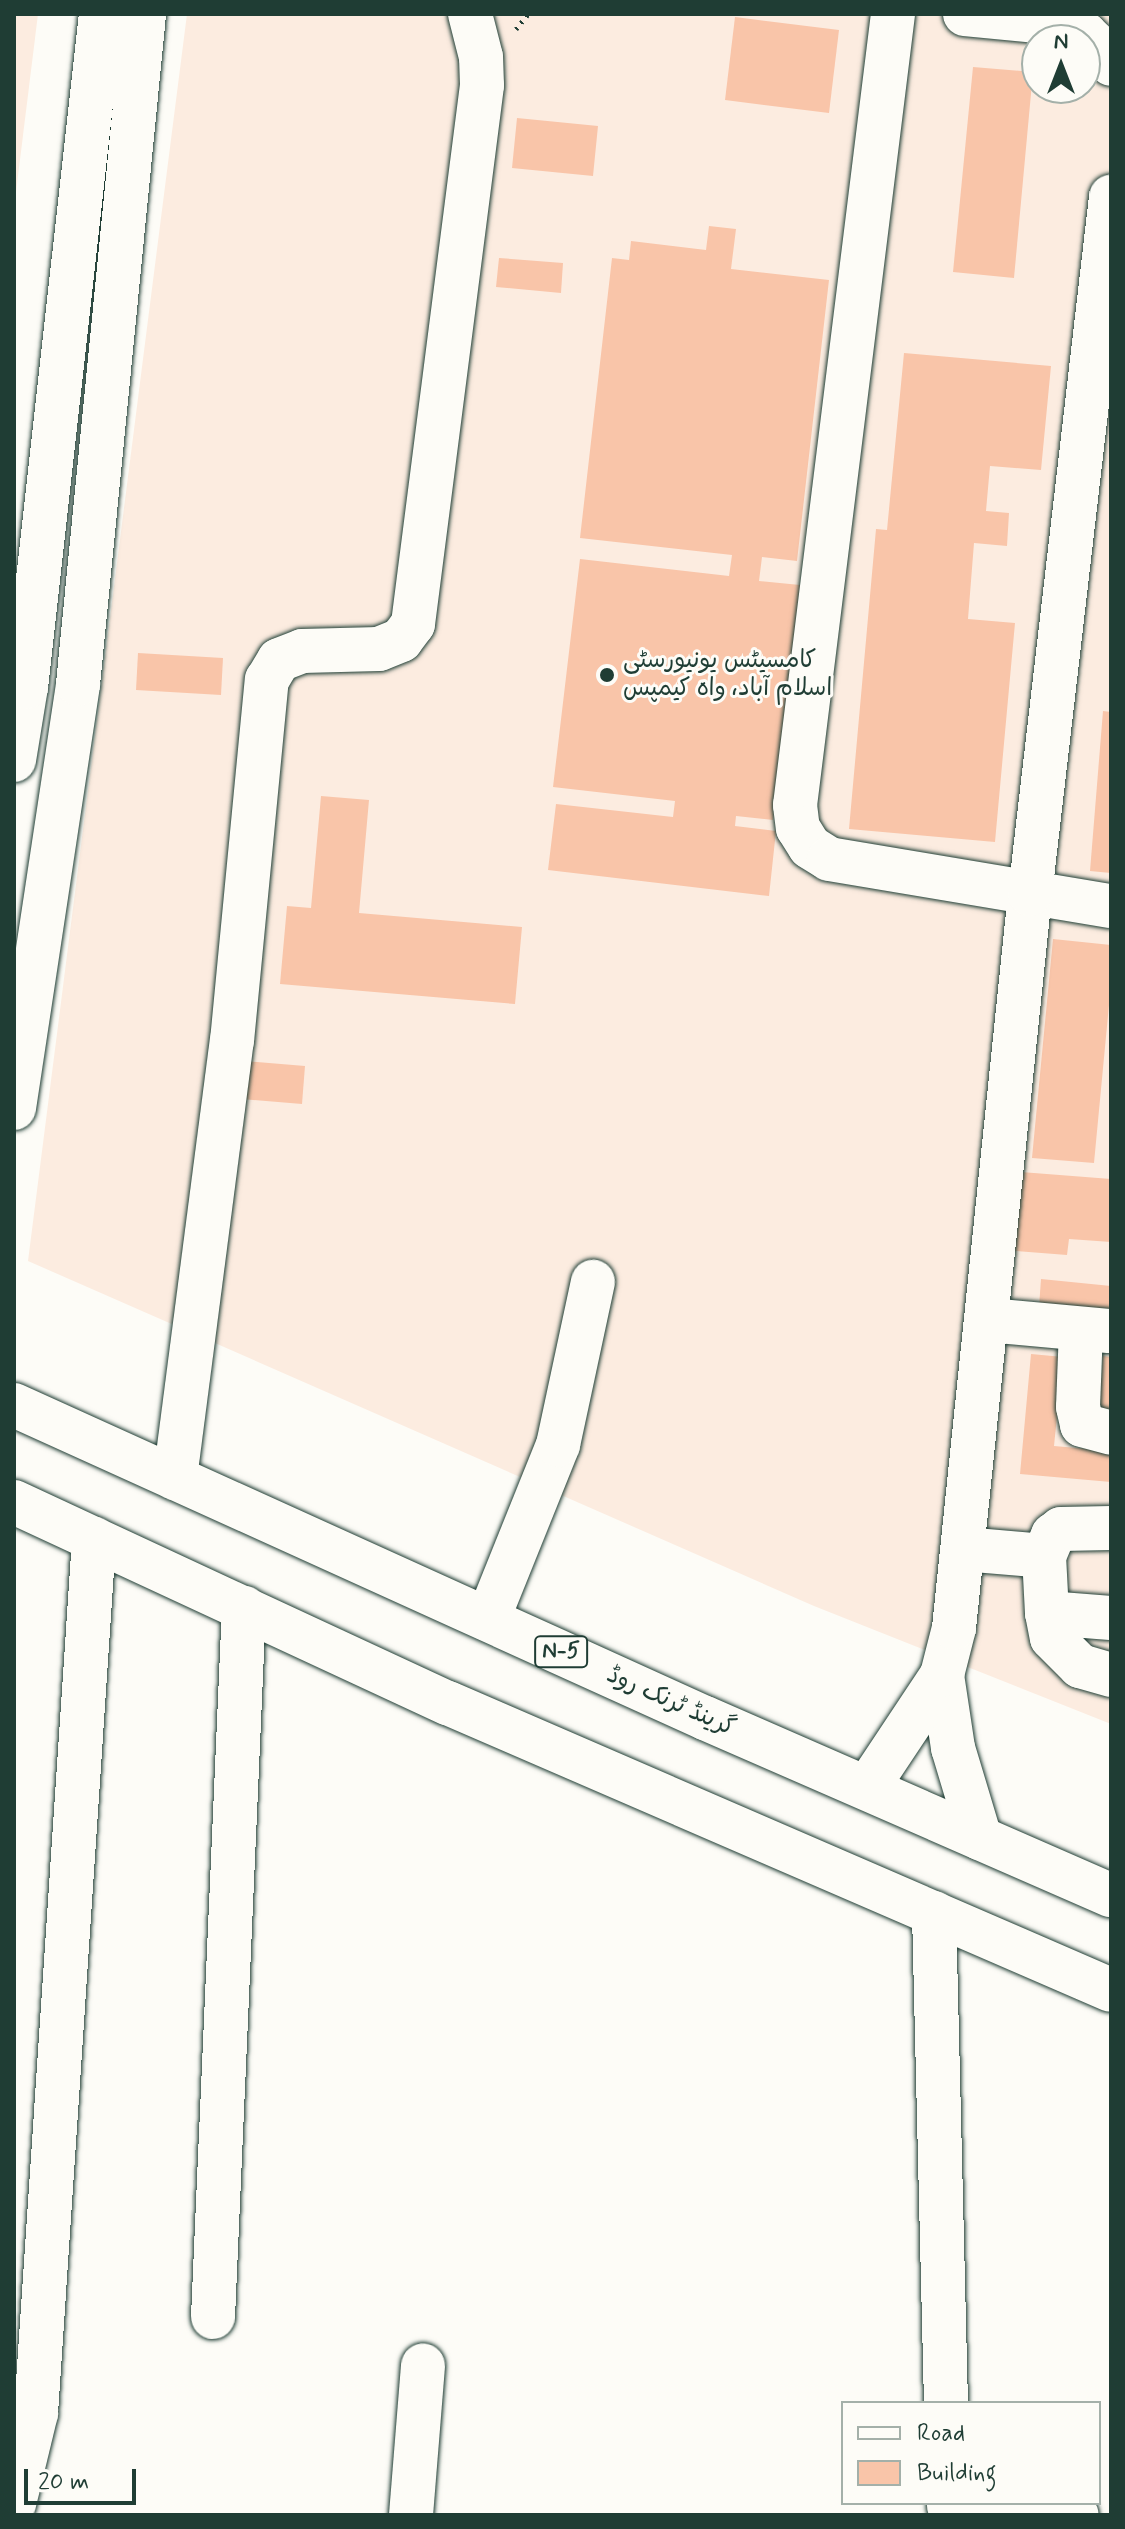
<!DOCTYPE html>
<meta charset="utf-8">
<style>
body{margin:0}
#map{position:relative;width:1125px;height:2529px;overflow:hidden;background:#fdfcf7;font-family:Mynerve,"Playpen Sans Arabic",sans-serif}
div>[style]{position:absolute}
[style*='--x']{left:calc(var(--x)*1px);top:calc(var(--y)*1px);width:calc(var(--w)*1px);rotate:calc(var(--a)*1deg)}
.built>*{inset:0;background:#fcece0}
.building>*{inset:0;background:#f9c5a9}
.path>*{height:5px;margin-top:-2.5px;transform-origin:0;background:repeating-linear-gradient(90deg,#1f3d34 0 2px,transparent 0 8px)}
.roads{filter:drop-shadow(0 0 2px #1f3d34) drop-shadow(0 0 2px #1f3d34)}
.minor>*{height:44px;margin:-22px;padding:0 22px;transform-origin:22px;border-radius:22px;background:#fdfcf7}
.highway>*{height:44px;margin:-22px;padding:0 22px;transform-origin:22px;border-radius:22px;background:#fdfcf7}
.dots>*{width:22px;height:22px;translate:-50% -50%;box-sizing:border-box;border:4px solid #fdfcf7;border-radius:50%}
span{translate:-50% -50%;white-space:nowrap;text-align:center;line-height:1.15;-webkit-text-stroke:6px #fdfcf7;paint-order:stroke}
.shield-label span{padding:2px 6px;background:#fdfcf7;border:2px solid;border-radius:6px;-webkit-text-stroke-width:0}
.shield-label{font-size:22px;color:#1f3d34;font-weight:700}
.poi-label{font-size:24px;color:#1f3d34}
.left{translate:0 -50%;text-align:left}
.street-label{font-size:24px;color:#1f3d34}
.frame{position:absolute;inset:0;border:16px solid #1f3d34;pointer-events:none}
.legend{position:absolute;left:841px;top:2401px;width:260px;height:104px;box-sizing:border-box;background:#fdfcf7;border:2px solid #a4b0a9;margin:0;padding:10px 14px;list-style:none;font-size:24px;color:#1f3d34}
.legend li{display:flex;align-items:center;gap:16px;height:40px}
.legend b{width:40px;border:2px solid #a4b0a9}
.north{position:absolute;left:1021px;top:24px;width:80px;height:80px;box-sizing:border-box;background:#fdfcf7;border:2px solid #a4b0a9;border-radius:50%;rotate:0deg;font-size:22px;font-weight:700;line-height:32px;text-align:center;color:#1f3d34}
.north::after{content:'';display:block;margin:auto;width:28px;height:36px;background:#1f3d34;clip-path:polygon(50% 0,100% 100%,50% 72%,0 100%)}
.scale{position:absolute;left:24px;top:2469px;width:112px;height:36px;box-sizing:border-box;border:4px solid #1f3d34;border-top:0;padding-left:10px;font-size:24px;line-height:28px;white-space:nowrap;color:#1f3d34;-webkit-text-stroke:6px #fdfcf7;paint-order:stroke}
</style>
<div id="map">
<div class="built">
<div style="clip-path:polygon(14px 14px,38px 14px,14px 208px)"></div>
<div style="clip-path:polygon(evenodd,187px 14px,1111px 14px,1111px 1724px,814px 1606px,28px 1261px,187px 14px,1037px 40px,1085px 40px,1085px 88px,1037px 88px,1037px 40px)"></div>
</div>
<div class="building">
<div style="clip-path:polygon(735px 17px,839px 30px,829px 113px,725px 100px)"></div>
<div style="clip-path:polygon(973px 67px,1033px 72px,1014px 278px,953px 272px)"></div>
<div style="clip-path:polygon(517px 118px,598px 126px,593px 176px,512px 168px)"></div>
<div style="clip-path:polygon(709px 226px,736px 229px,731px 269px,829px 280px,797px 561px,762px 557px,759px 581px,800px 585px,773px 820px,736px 816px,735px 826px,776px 831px,769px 896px,548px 870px,556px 804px,673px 817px,675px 801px,553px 787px,580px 559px,729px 576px,732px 555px,580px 538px,612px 258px,629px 260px,631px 241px,706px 250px)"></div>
<div style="clip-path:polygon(499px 258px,563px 263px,561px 293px,496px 287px)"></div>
<div style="clip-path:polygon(904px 353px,1051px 366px,1041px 470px,990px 466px,986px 511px,1009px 513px,1007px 546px,974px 543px,968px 619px,1015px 623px,995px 842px,849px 829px,876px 529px,887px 530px)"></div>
<div style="clip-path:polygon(138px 653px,223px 658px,221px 695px,136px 690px)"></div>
<div style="clip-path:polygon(1103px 711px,1111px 712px,1111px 873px,1090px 871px)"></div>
<div style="clip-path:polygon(321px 796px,369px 800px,359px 913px,522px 927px,515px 1004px,280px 984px,287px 906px,311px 908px)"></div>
<div style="clip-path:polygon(1053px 939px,1111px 945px,1111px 984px,1094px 1163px,1032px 1158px)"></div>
<div style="clip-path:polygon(244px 1061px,305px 1066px,302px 1104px,241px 1099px)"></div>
<div style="clip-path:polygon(1021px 1172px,1111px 1179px,1111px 1242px,1069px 1239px,1067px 1255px,1015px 1251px)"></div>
<div style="clip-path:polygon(1041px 1279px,1111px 1286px,1111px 1314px,1039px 1307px)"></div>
<div style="clip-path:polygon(1031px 1354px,1063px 1357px,1054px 1446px,1111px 1451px,1111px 1482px,1020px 1474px)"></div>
<div style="clip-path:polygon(1103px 1356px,1111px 1357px,1111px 1416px,1098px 1415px)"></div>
</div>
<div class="path">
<div style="--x:516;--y:29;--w:19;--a:-51"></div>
</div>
<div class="roads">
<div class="minor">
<div style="--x:893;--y:14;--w:797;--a:97.06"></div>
<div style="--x:795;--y:805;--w:23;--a:83"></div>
<div style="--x:798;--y:828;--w:22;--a:58"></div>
<div style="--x:810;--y:847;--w:22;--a:32"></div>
<div style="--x:829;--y:859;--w:286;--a:9.5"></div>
<div style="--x:965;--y:14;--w:81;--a:5.6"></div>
<div style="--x:1046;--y:22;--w:41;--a:17.1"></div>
<div style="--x:1085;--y:34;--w:29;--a:44"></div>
<div style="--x:1106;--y:54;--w:11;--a:63"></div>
<div style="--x:14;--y:760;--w:74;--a:-80.7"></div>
<div style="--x:26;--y:687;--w:677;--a:-83.64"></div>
<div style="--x:14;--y:1108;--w:429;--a:-81.4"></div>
<div style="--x:78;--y:684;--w:673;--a:-84.37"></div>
<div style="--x:988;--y:1320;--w:121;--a:5.2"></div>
<div style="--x:1081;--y:1329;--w:78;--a:92.2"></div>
<div style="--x:1078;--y:1407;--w:18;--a:77"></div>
<div style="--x:1082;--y:1425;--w:30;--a:15"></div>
<div style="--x:175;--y:1478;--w:441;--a:-82.6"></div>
<div style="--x:232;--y:1041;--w:363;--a:-84.5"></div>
<div style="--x:267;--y:680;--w:23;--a:-59"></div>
<div style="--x:279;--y:660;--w:25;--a:-21"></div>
<div style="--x:302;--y:651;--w:77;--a:-1.5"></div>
<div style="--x:379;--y:649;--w:24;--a:-22"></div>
<div style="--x:401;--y:640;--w:20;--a:-53"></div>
<div style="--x:413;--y:624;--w:543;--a:-82.7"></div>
<div style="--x:482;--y:85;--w:28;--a:-92"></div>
<div style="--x:481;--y:57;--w:44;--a:-104.3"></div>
<div style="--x:1111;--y:1528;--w:50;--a:178.9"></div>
<div style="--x:1061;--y:1529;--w:10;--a:143"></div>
<div style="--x:1053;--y:1535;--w:23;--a:113"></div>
<div style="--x:1044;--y:1556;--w:57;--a:87"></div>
<div style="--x:1047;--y:1613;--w:25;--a:79"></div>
<div style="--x:1052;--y:1638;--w:40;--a:45"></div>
<div style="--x:1080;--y:1666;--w:32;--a:16"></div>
<div style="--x:963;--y:1549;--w:81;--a:4.9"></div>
<div style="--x:1047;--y:1613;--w:64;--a:4.5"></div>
<div style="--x:488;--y:1619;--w:188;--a:-68.1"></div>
<div style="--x:558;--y:1445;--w:167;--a:-77.9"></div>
<div style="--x:942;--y:1675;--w:74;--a:81.4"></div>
<div style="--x:953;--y:1748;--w:94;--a:73.3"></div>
<div style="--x:867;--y:1788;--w:136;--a:-56.4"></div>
<div style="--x:942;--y:1675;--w:49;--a:-75.7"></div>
<div style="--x:954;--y:1628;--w:738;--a:-84.09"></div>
<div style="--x:1030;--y:894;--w:702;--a:-83.37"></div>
<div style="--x:934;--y:1913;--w:490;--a:88.6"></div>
<div style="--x:213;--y:2317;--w:710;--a:-87.5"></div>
<div style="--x:14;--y:2504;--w:94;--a:-76.4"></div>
<div style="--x:36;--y:2413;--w:876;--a:-86.2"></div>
<div style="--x:949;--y:2506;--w:116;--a:0.5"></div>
<div style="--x:1065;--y:2507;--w:14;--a:34"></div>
<div style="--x:411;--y:2515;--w:150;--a:-85.4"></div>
</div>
<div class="highway">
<div style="--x:14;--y:1405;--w:759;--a:24.37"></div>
<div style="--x:705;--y:1718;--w:443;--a:23.6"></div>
<div style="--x:14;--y:1502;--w:478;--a:24.9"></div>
<div style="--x:448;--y:1703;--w:722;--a:23.41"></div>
</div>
</div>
<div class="dots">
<div style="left:607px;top:675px;background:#1f3d34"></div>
</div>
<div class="shield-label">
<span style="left:561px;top:1652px">N-5</span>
</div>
<div class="poi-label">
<span class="left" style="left:623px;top:675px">کامسیٹس یونیورسٹی<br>اسلام آباد، واہ کیمپس</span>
</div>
<div class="street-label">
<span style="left:671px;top:1702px;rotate:24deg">گرینڈ ٹرنک روڈ</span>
</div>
<div class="frame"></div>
<ul class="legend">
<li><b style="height:10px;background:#fdfcf7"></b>Road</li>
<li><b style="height:22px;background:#f9c5a9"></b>Building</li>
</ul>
<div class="north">N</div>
<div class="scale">20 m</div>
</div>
